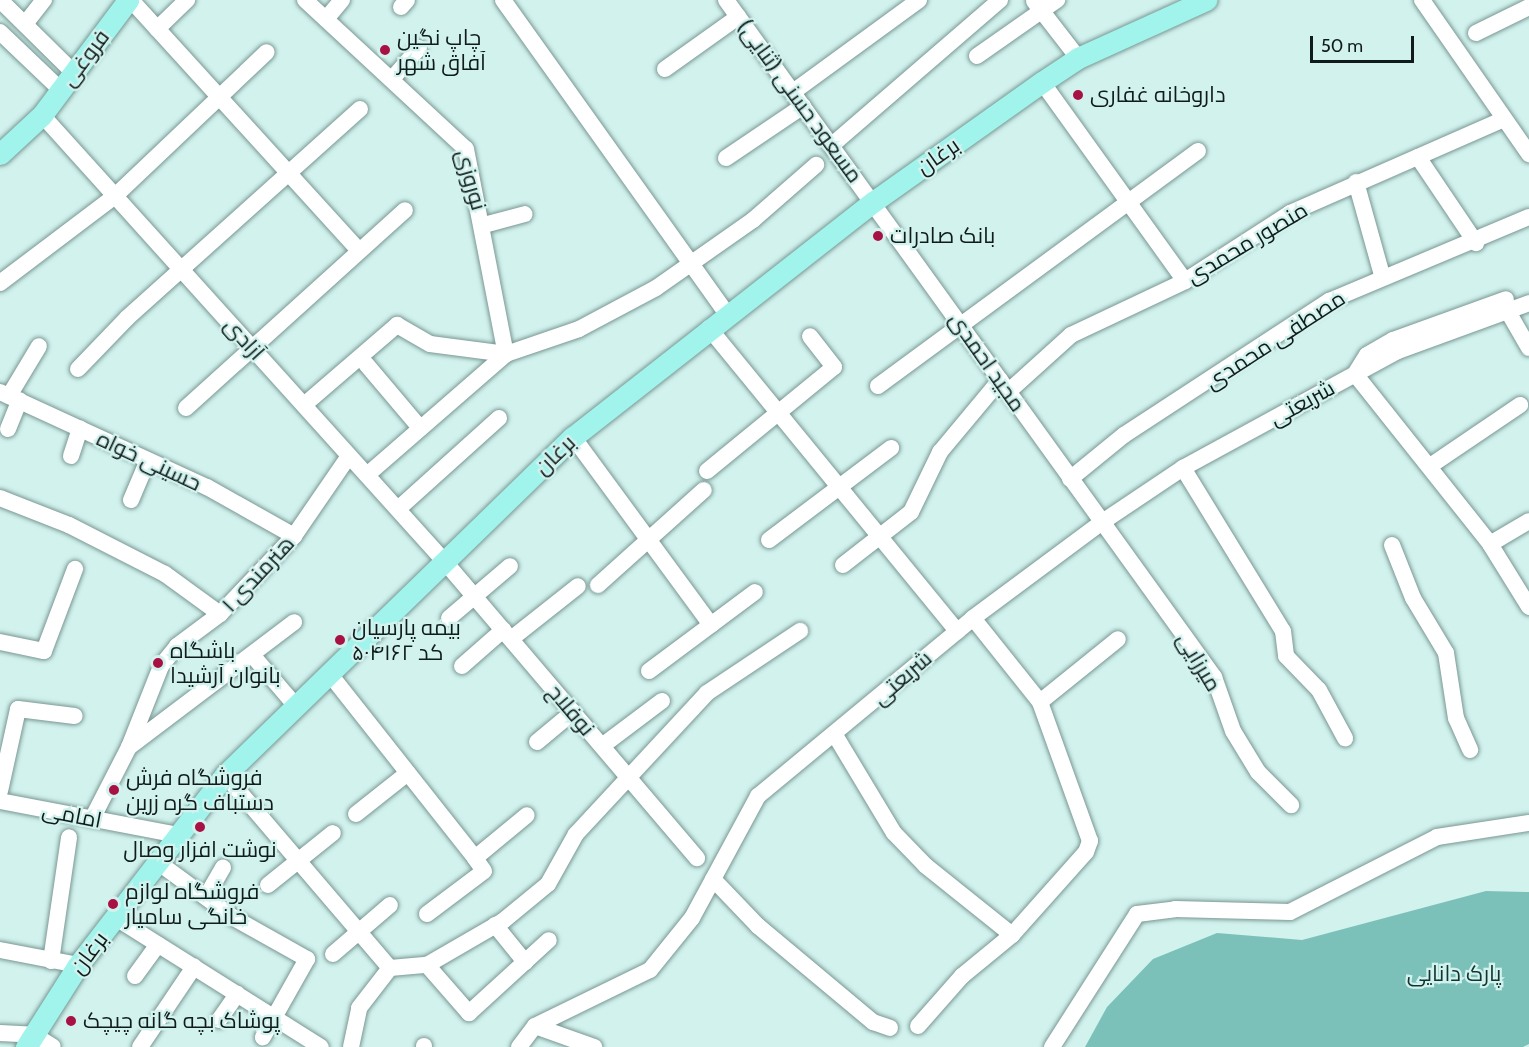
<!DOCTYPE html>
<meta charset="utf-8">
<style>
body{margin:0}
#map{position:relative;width:1529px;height:1047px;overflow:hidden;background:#d2f2ee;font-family:Cabin,Cairo,sans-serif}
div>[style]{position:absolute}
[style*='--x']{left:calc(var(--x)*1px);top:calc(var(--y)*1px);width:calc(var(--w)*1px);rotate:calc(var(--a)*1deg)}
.forest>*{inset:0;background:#7cc1b9}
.roads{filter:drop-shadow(0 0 2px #799793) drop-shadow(0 0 2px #799793)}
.minor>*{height:16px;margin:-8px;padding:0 8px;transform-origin:8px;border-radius:8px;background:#fff}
.major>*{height:21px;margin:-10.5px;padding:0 10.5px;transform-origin:10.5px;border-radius:10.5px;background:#a1f4ec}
.dots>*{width:16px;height:16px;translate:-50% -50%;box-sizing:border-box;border:3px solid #d2f2ee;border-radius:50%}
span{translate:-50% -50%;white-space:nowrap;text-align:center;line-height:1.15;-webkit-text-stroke:4.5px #d2f2ee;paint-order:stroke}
.poi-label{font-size:22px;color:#101c1b}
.left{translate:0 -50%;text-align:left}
.street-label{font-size:22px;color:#101c1b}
.park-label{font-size:22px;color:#133532}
.scale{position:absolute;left:1310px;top:36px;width:104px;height:27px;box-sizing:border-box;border:3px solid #101c1b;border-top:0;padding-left:8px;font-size:18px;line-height:21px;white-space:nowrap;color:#101c1b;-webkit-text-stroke:4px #d2f2ee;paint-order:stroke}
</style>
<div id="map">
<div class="forest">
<div style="clip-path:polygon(1486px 891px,1529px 892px,1529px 1044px,1523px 1047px,1085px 1047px,1107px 1007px,1153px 959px,1217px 933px,1302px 940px)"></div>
</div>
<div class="roads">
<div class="minor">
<div style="--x:0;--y:0;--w:104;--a:44.6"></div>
<div style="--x:131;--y:0;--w:339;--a:47.7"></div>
<div style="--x:305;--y:0;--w:219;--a:42.8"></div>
<div style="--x:466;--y:149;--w:209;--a:79"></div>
<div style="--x:503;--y:0;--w:386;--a:54.5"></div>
<div style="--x:726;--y:0;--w:835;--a:54.21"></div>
<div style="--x:1214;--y:677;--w:57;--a:70.6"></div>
<div style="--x:1233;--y:731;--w:48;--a:58.6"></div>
<div style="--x:1258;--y:772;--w:47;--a:45"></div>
<div style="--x:1422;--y:0;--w:188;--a:55.2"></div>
<div style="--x:1034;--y:1;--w:72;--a:52.3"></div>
<div style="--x:401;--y:7;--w:9;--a:-49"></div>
<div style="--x:326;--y:19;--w:25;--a:-50"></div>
<div style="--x:25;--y:24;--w:31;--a:-52"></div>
<div style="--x:157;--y:29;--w:42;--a:-44"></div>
<div style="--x:0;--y:32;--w:84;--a:43.6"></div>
<div style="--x:1476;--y:33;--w:59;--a:-26.1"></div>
<div style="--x:977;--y:56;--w:98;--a:-35"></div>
<div style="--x:665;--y:69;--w:90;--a:-35.5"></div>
<div style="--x:392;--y:79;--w:41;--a:-48.9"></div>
<div style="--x:1042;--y:82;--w:245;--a:54.3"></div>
<div style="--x:793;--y:92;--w:156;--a:-36.1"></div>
<div style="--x:42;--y:115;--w:602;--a:47.96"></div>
<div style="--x:445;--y:562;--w:389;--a:49.6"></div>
<div style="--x:832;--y:145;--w:222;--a:-40.8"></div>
<div style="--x:1418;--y:157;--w:104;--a:56"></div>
<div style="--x:726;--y:158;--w:93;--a:-34"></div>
<div style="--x:1356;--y:182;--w:97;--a:74.4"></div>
<div style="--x:484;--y:225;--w:42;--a:-15"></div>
<div style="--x:0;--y:283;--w:144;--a:-37.1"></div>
<div style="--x:115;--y:196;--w:209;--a:-43.5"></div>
<div style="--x:1507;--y:310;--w:44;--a:59.9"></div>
<div style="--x:709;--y:328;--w:392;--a:50.7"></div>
<div style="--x:366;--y:364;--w:84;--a:49.8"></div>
<div style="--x:78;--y:369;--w:71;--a:-46.1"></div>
<div style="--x:127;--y:318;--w:313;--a:-41.9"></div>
<div style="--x:1355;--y:374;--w:217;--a:51.5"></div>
<div style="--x:1490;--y:544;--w:74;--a:58.2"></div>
<div style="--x:1355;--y:374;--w:22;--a:-58"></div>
<div style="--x:1367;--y:355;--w:30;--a:-30"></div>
<div style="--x:1393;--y:340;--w:120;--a:-19.9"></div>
<div style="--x:878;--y:386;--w:397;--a:-36.3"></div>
<div style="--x:0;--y:392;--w:228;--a:24.7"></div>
<div style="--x:207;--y:487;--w:100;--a:29.4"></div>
<div style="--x:1008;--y:392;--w:85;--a:-42.1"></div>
<div style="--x:1071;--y:335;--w:126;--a:-25.3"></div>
<div style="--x:1185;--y:281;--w:125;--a:-32.9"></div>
<div style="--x:1290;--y:213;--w:232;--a:-23.7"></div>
<div style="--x:9;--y:396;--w:58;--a:-59"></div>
<div style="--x:304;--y:405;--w:123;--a:-40.7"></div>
<div style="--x:397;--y:325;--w:38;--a:30"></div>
<div style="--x:430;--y:344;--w:77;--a:7.5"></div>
<div style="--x:186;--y:408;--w:295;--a:-42.1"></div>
<div style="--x:8;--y:429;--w:31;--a:-68"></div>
<div style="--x:573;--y:437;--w:233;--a:53.7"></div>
<div style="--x:71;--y:456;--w:29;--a:-72"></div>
<div style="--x:1430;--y:466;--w:109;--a:-34.1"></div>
<div style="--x:1183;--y:468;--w:191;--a:58.5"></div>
<div style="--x:1283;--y:631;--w:25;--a:83"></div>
<div style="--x:1286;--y:656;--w:47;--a:45.9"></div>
<div style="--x:1319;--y:690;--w:55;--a:61.6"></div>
<div style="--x:707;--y:471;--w:164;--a:-39.3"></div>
<div style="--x:834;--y:367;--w:39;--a:-128"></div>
<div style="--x:367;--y:475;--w:184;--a:-41"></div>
<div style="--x:506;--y:354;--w:77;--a:-18.9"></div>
<div style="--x:579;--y:329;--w:87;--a:-28"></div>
<div style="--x:656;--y:288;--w:118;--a:-35"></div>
<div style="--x:753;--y:220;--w:84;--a:-41.1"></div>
<div style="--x:1070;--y:479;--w:70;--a:-39.2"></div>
<div style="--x:1124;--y:435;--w:245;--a:-33.2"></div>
<div style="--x:1329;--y:301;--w:217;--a:-22.8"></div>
<div style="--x:0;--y:498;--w:74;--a:21.4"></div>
<div style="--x:69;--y:525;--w:108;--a:27"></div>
<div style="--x:165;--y:574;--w:68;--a:36"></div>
<div style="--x:131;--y:500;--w:43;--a:-67"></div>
<div style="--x:398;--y:509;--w:136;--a:-42"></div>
<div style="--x:769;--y:540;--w:153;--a:-37"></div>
<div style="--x:1490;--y:544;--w:45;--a:-30.5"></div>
<div style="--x:1392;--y:545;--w:57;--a:68.4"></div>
<div style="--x:1413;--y:598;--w:64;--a:59"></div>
<div style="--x:1446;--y:653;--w:66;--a:81.3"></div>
<div style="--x:1456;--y:718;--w:35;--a:66"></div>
<div style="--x:843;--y:565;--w:86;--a:-37.9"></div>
<div style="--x:911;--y:512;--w:67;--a:-64.2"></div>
<div style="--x:940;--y:452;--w:94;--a:-50.2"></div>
<div style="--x:598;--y:585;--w:142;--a:-41.9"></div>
<div style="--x:449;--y:618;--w:80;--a:-40.4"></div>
<div style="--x:511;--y:639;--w:85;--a:-38.3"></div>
<div style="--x:0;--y:642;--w:45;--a:11.6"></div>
<div style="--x:44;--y:651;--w:88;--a:-69.3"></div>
<div style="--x:253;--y:656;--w:65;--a:49.4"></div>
<div style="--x:462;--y:666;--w:55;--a:-41.3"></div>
<div style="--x:649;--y:671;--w:132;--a:-36.7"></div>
<div style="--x:329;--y:673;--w:236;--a:51.7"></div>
<div style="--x:1040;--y:702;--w:100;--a:-38.9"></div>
<div style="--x:835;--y:735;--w:114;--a:59"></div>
<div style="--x:894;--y:833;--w:46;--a:45.9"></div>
<div style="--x:926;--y:866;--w:110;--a:38.7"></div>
<div style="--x:537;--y:742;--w:47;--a:-39.8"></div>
<div style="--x:602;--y:746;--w:75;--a:-36.9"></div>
<div style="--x:129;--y:747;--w:207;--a:-37.1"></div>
<div style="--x:225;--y:775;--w:254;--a:49.5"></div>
<div style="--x:0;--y:791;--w:84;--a:-77.6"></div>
<div style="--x:18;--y:709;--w:57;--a:7"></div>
<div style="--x:0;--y:801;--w:182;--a:10.8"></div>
<div style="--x:356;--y:814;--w:66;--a:-38.3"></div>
<div style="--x:92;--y:819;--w:81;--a:-62.8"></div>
<div style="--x:129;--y:747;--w:87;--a:-68.4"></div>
<div style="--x:161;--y:666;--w:26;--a:-51"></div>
<div style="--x:177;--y:646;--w:54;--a:-36.7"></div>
<div style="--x:220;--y:614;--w:108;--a:-46.5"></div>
<div style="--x:294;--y:536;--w:97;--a:-55.5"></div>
<div style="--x:159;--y:863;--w:93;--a:36.3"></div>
<div style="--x:234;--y:918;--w:84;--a:29.3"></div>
<div style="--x:307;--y:959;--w:90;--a:119.4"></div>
<div style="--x:713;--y:879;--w:65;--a:46.2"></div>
<div style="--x:758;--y:926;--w:150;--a:39.9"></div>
<div style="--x:873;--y:1022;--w:18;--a:19"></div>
<div style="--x:268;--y:885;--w:83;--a:-38.7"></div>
<div style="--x:206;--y:897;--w:34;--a:-60"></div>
<div style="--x:427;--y:914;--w:71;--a:-37"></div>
<div style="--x:484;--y:871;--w:16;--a:-125"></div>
<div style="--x:475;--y:858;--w:67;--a:-39.6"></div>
<div style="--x:116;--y:918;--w:242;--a:32.2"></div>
<div style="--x:495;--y:925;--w:48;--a:51"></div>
<div style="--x:0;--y:950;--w:79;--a:10.9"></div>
<div style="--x:333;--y:954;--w:75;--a:-40.7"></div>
<div style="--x:51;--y:961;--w:125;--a:-81.7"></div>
<div style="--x:427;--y:965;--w:64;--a:48.8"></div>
<div style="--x:469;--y:1013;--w:108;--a:-42.4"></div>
<div style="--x:135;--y:976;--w:39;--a:-54"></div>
<div style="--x:219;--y:1020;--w:32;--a:-55"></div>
<div style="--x:535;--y:1026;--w:63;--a:19.6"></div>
<div style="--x:918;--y:1026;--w:67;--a:-48.7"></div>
<div style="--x:962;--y:976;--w:65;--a:-39.4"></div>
<div style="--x:1012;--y:935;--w:111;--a:-48.3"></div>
<div style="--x:1086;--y:852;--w:12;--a:-70"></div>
<div style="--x:1090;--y:841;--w:148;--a:-109.8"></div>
<div style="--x:1040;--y:702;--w:107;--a:-128.6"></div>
<div style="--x:0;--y:1033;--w:34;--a:3"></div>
<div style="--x:34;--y:1035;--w:22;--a:32"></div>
<div style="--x:140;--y:1047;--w:97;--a:-56"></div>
<div style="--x:351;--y:1047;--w:40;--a:-78"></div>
<div style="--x:359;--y:1008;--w:51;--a:-52.2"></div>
<div style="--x:390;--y:968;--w:37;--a:-5"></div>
<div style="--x:427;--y:965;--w:88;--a:-30.1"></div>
<div style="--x:503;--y:921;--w:58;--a:-39.4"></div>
<div style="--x:548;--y:884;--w:57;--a:-60.8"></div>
<div style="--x:576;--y:834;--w:192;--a:-47.1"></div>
<div style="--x:707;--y:693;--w:112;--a:-33.7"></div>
<div style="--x:424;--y:1047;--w:1;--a:-90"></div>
<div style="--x:519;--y:1047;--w:26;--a:-53"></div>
<div style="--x:535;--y:1026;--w:128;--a:-26"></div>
<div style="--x:650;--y:970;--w:67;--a:-51.1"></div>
<div style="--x:692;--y:918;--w:139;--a:-61.6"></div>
<div style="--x:758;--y:796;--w:279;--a:-39.6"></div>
<div style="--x:973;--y:618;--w:159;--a:-36.6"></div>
<div style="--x:1101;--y:523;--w:99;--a:-33.9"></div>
<div style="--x:1183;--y:468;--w:245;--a:-28.6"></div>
<div style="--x:1398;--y:351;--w:140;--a:-20.1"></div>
<div style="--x:1052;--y:1047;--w:158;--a:-57.4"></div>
<div style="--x:1137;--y:914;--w:38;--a:-7"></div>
<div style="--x:1175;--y:909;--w:115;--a:1.5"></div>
<div style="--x:1290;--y:912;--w:165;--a:-27"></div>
<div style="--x:1437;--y:837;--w:93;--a:-8.7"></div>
</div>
<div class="major">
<div style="--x:0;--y:154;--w:57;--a:-42.9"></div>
<div style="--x:42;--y:115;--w:144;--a:-53.2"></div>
<div style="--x:26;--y:1047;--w:97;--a:-57.6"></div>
<div style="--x:78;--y:965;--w:240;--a:-52.3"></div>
<div style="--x:225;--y:775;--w:485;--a:-44.2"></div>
<div style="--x:573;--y:437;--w:381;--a:-38.1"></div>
<div style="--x:873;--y:202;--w:207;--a:-35.4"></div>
<div style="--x:1042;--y:82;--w:43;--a:-33.7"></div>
<div style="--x:1078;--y:58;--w:141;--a:-24.4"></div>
</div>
</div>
<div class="dots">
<div style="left:385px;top:50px;background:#a81143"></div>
<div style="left:1078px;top:95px;background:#a81143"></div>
<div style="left:878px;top:236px;background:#a81143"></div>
<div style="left:340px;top:640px;background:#a81143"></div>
<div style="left:158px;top:663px;background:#a81143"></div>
<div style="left:114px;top:790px;background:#a81143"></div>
<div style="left:200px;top:827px;background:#a81143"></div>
<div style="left:113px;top:904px;background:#a81143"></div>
<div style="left:71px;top:1021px;background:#a81143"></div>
</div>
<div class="poi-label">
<span class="left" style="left:397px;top:50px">چاپ نگین<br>آفاق شهر</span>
<span class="left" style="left:1090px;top:95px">داروخانه غفاری</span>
<span class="left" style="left:890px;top:236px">بانک صادرات</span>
<span class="left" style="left:352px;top:640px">بیمه پارسیان<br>کد ۵۰۴۱۶۲</span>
<span class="left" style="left:170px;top:663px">باشگاه<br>بانوان آرشیدا</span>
<span class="left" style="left:126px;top:790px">فروشگاه فرش<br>دستباف گره زرین</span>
<span style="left:200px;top:850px">نوشت افزار وصال</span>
<span class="left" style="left:125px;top:904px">فروشگاه لوازم<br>خانگی سامیار</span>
<span class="left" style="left:83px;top:1021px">پوشاک بچه گانه چیچک</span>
</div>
<div class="street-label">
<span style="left:85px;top:58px;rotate:-53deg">فروغی</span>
<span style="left:800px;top:101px;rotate:54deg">مسعود حسنی (ثنایی)</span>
<span style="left:938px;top:156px;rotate:-35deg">برغان</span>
<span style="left:471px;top:180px;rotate:74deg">نوروزی</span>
<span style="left:1247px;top:243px;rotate:-31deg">منصور محمدی</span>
<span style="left:244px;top:339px;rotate:48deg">آزادی</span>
<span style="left:1275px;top:340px;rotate:-33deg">مصطفی محمدی</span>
<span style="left:987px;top:362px;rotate:55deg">مجید احمدی</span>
<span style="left:1302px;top:403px;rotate:-29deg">شریعتی</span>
<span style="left:555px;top:455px;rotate:-44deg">برغان</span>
<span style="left:149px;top:461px;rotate:25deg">حسینی خواه</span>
<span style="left:258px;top:574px;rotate:-47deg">هنرمندی ۱</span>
<span style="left:1199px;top:662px;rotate:59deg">میرزایی</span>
<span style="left:902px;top:678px;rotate:-41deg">شریعتی</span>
<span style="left:571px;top:710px;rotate:50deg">نوفلاح</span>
<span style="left:72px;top:815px;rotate:11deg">امامی</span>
<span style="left:89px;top:953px;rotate:-53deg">برغان</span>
</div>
<div class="park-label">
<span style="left:1454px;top:974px">پارک دانایی</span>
</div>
<div class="scale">50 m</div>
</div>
